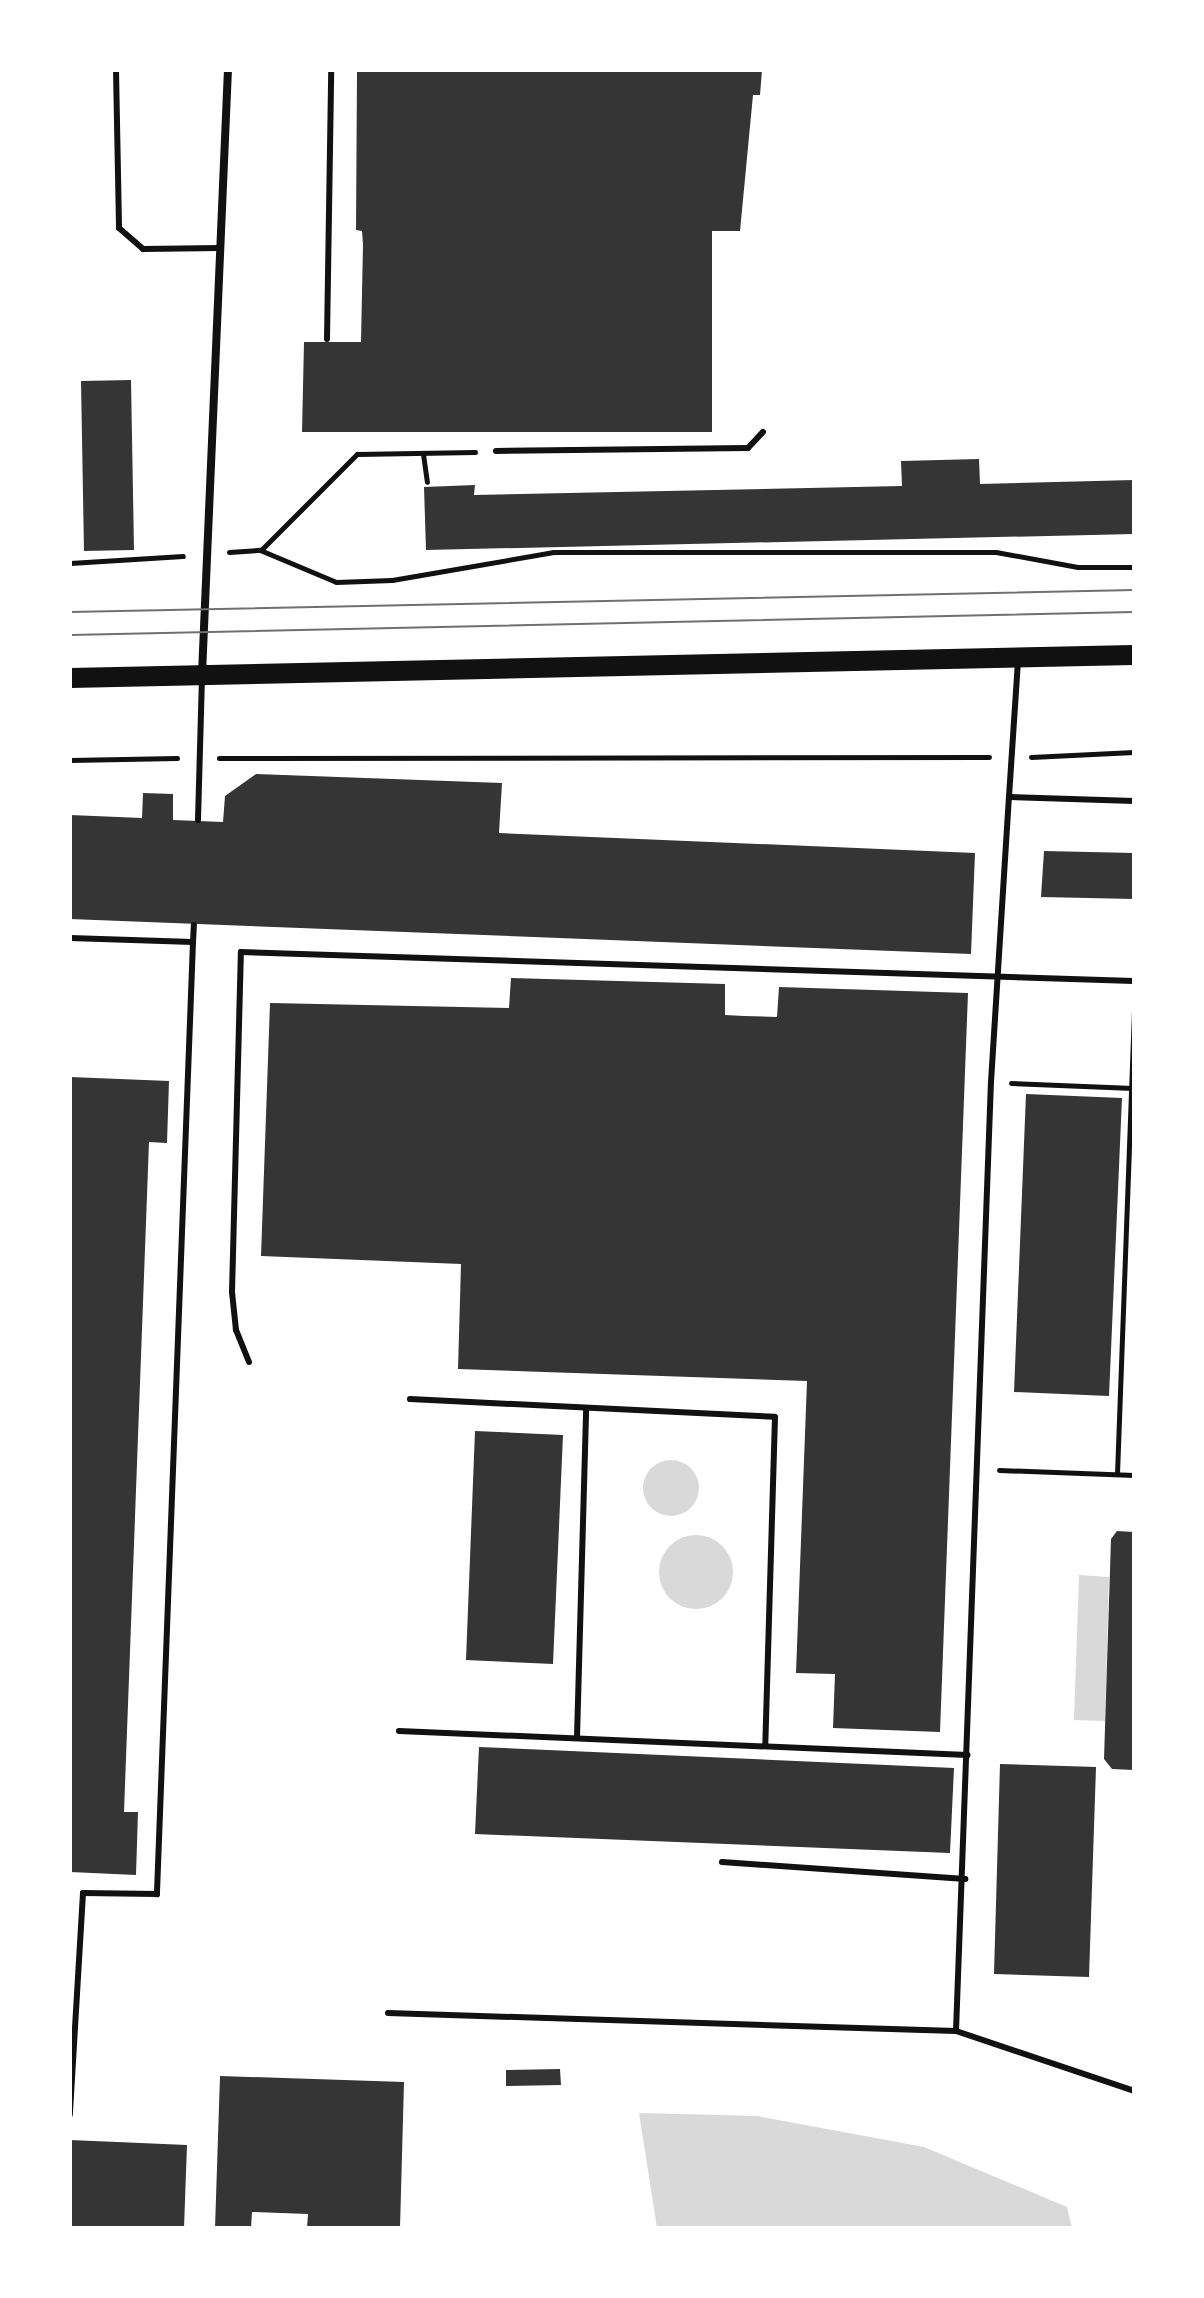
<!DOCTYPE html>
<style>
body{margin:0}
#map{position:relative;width:1204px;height:2298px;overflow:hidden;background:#fff;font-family:Cabin,sans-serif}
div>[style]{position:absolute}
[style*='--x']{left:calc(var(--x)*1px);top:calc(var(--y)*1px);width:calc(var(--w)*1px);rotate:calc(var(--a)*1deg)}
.water>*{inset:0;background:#d9d9d9}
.round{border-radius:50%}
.building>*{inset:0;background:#353535}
.path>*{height:5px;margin:-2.5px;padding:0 2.5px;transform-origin:2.5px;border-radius:2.5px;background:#111}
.service>*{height:6px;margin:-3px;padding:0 3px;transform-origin:3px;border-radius:3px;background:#111}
.minor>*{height:8px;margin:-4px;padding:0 4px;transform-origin:4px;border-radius:4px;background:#111}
.primary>*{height:20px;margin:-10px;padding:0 10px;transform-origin:10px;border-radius:10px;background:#111}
.tram>*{height:2px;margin:-1px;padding:0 1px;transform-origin:1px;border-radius:1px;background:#707070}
span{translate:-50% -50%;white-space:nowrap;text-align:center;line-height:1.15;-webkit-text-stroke:6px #fff;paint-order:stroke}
.frame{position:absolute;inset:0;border:72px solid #fff;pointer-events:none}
</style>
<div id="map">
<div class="water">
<div class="round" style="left:643px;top:1460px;width:56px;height:56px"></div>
<div class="round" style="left:659px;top:1535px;width:74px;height:74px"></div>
<div style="clip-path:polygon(1079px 1575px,1109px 1577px,1105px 1721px,1074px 1720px)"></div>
<div style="clip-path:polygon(639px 2113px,757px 2116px,924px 2147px,1067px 2207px,1072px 2228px,657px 2228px)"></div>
</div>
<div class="building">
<div style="clip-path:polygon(357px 70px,762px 70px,760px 95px,753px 95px,740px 231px,712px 231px,712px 432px,302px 432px,304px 342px,361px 342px,363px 244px,362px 231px,356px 230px)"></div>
<div style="clip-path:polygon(131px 380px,134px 550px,84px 551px,81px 381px)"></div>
<div style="clip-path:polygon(979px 459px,980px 484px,1134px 480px,1134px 534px,426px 550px,424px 487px,475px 485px,474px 495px,902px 486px,901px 461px)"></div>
<div style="clip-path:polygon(256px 774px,502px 783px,499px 833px,975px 853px,971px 954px,70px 919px,70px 815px,142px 818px,143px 793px,173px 794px,173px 820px,223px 822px,225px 796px)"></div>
<div style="clip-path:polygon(1044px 851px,1134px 853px,1134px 899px,1041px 897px)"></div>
<div style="clip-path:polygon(511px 978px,725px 984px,725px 1015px,744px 1016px,777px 1017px,779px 987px,968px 993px,940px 1732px,833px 1728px,835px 1674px,796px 1673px,807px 1381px,458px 1369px,461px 1264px,261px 1256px,270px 1003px,509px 1008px)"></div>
<div style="clip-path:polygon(70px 1077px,169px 1081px,167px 1143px,149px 1142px,124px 1812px,138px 1812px,136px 1875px,70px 1872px)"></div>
<div style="clip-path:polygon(1026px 1094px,1122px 1098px,1109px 1396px,1014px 1392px)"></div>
<div style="clip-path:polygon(475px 1431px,563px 1435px,553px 1664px,466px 1660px)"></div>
<div style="clip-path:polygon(1117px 1531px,1134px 1532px,1134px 1770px,1112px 1769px,1104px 1759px,1111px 1539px)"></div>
<div style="clip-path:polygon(479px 1747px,954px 1768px,950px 1853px,475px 1834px)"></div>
<div style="clip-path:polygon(1000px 1764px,1096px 1767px,1089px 1977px,994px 1974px)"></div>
<div style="clip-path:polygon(560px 2069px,561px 2085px,506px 2086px,506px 2070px)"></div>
<div style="clip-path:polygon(220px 2076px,404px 2082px,400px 2228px,307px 2228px,308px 2214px,252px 2212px,251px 2228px,215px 2228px)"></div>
<div style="clip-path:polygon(70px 2140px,187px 2145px,184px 2228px,70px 2228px)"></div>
</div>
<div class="path">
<div style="--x:423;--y:454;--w:28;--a:82"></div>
<div style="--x:261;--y:550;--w:136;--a:-45"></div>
<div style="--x:357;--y:454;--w:118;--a:-1"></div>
<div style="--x:229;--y:552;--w:31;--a:-4"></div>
<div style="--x:260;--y:550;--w:82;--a:22.8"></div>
<div style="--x:336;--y:582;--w:56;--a:-2"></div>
<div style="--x:392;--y:580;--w:164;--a:-9.8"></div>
<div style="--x:554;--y:552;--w:442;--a:0"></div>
<div style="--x:996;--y:552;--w:83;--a:10.4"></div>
<div style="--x:1078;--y:567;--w:56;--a:0"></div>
<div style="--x:70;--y:563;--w:113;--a:-3.5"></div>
<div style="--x:1031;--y:757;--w:103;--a:-2.8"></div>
<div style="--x:219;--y:758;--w:770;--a:-0.07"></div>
<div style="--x:70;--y:760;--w:107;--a:-1.1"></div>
<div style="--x:1011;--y:1083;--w:122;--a:2.3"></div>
<div style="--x:999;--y:1470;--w:135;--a:2.1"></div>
<div style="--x:1117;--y:1474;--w:469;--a:-87.9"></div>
</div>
<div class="service">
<div style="--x:116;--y:70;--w:158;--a:88.9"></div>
<div style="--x:119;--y:228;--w:32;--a:41"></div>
<div style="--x:143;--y:249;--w:77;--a:-0.7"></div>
<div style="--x:327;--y:339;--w:269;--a:-89.1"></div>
<div style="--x:496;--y:451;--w:252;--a:-0.7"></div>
<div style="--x:748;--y:448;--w:22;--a:-47"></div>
<div style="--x:1018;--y:661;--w:136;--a:93.8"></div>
<div style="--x:1009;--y:797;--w:125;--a:1.8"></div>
<div style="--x:198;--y:820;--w:142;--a:-88.4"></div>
<div style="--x:70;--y:938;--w:123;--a:1.9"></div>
<div style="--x:193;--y:942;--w:953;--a:92.17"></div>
<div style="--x:157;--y:1894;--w:74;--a:-179.2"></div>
<div style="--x:83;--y:1893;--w:222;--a:93.4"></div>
<div style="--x:193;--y:942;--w:17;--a:-87"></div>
<div style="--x:249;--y:1362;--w:35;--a:-112"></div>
<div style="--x:236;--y:1330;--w:38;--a:-96"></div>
<div style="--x:232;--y:1292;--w:340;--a:-88.5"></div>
<div style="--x:241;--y:952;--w:893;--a:1.86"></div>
<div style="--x:410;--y:1399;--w:365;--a:2.8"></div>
<div style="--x:775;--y:1417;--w:329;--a:91.7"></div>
<div style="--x:399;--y:1731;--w:569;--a:2.42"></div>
<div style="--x:577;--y:1737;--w:329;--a:-88.4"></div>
<div style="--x:722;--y:1862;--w:244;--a:4"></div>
<div style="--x:388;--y:2013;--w:568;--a:1.82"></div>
<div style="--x:956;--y:2031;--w:188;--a:18.6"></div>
<div style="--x:956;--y:2031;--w:950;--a:-87.89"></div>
<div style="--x:991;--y:1082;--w:286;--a:-86.4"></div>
</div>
<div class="minor">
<div style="--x:202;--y:674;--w:605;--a:-87.54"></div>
</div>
<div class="primary">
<div style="--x:70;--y:678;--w:1064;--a:-1.24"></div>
</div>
<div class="tram">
<div style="--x:70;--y:612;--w:1064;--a:-1.18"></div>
<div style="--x:70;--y:635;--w:1064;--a:-1.24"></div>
</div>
<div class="frame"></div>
</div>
